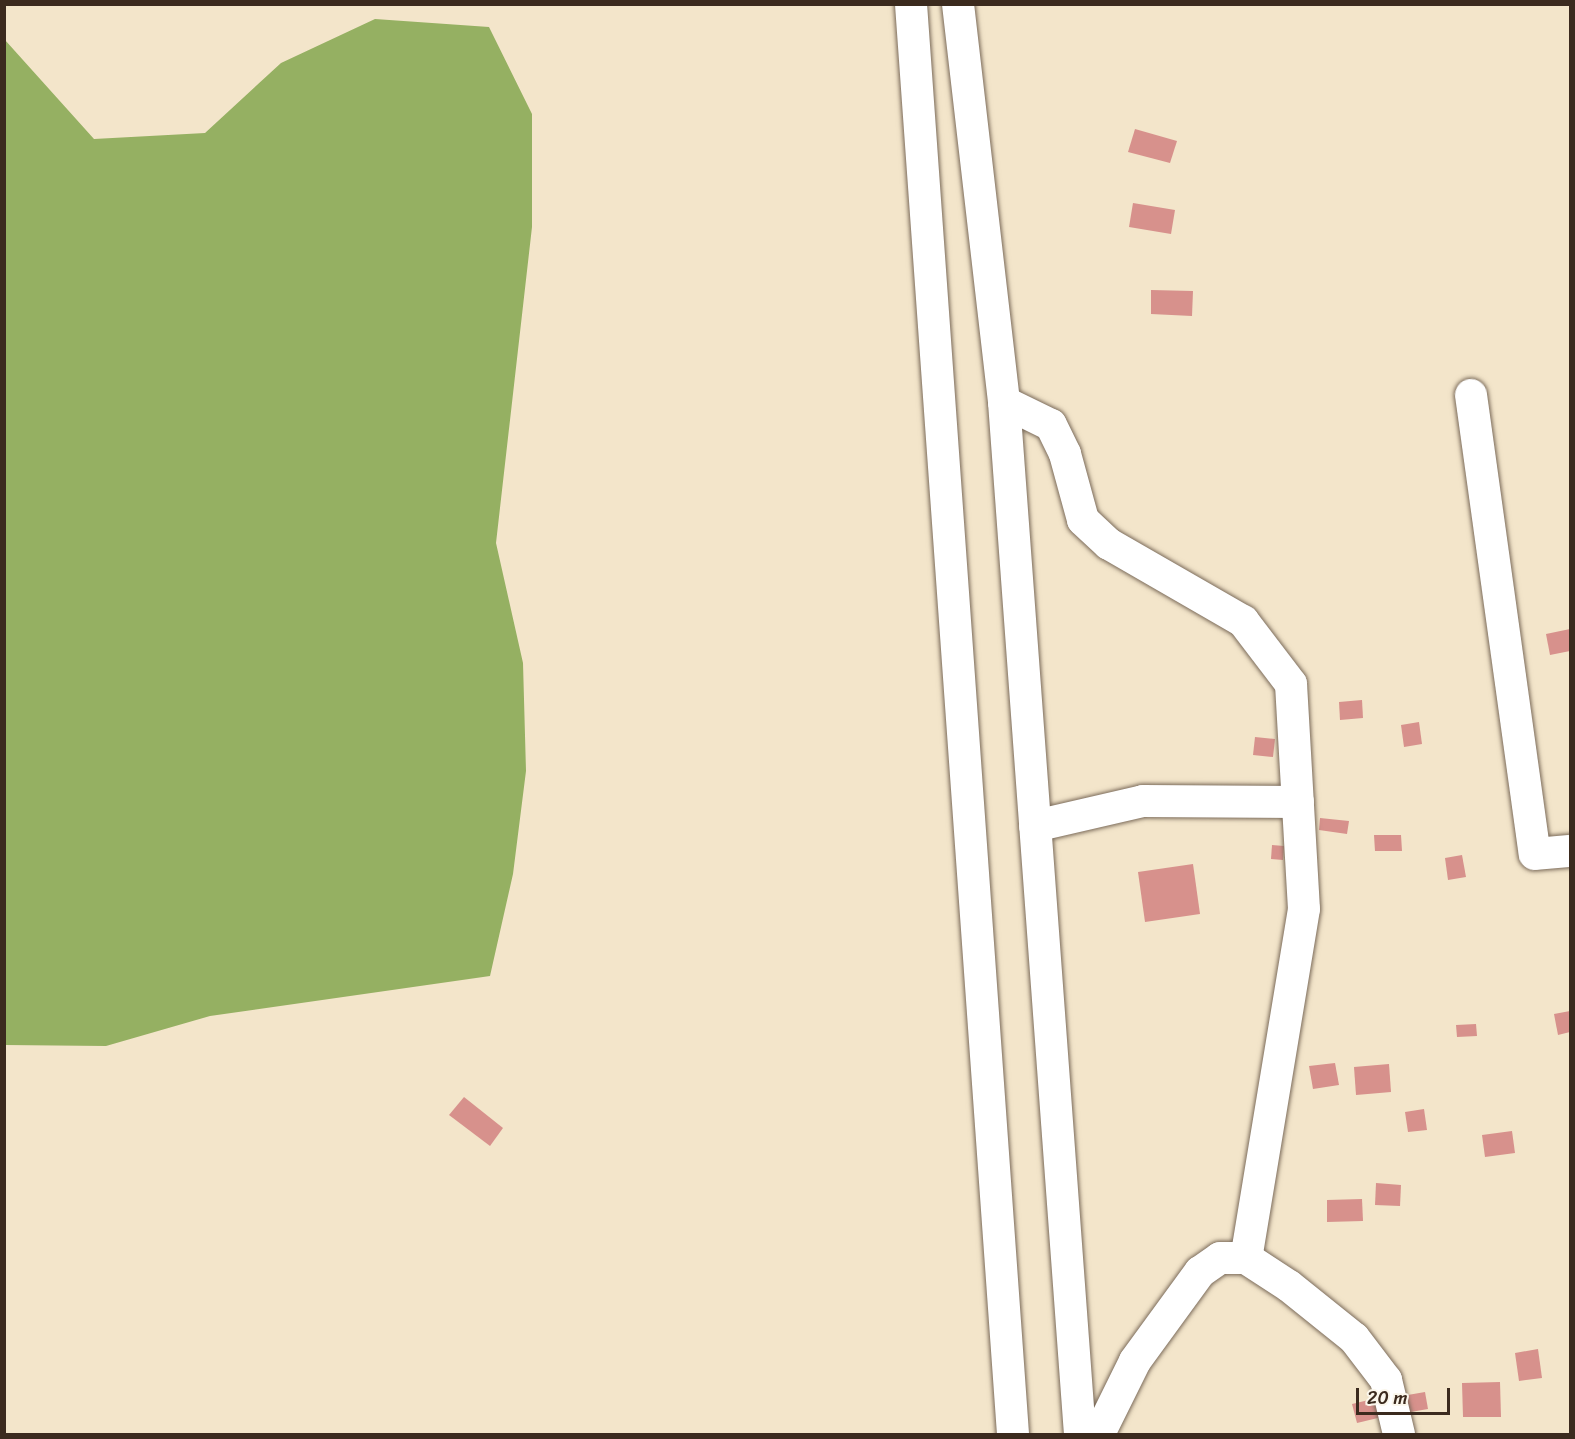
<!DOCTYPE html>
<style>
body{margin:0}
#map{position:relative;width:1575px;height:1439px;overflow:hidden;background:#f3e5ca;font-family:Sriracha,sans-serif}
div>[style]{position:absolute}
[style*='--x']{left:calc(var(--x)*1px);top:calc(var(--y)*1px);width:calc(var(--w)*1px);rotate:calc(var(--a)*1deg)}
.forest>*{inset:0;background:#95b062}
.building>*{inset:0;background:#d7918c}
.roads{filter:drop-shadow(0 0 2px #7b6b5a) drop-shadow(0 0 2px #7b6b5a)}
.minor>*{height:32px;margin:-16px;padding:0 16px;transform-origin:16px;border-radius:16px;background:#fff}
span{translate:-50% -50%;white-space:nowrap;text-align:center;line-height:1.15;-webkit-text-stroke:4.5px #fbf7ec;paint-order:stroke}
.frame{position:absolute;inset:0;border:6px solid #3b2a1e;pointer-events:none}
.scale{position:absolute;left:1356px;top:1388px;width:94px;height:27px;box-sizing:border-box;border:3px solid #3b2a1e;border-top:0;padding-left:8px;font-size:18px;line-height:21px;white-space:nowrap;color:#3b2a1e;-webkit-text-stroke:4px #fbf7ec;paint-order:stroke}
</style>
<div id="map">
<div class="forest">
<div style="clip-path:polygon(375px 19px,489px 27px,532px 114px,532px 227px,496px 543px,523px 663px,526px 771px,513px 874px,490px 976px,210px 1016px,106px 1046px,5px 1045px,5px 40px,94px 139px,205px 133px,281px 63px)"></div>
</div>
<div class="building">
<div style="clip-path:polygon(1135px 129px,1177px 141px,1170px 163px,1128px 152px)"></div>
<div style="clip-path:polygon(1133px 203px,1175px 210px,1171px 234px,1129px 227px)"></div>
<div style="clip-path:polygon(1151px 290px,1193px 291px,1192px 316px,1151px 314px)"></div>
<div style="clip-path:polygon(1570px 629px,1570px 651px,1550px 655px,1546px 634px)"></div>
<div style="clip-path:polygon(1362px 700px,1363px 718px,1340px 720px,1339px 702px)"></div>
<div style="clip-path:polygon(1419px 722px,1422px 744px,1404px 747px,1401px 725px)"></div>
<div style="clip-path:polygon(1255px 737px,1275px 739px,1273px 757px,1253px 755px)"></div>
<div style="clip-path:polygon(1320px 818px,1349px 821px,1347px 834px,1319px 830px)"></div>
<div style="clip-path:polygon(1374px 835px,1401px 835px,1402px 851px,1375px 851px)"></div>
<div style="clip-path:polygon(1272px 845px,1284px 846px,1283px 860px,1271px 859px)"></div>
<div style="clip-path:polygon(1462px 855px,1466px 877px,1448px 880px,1445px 858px)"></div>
<div style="clip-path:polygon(1193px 864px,1200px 914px,1145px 922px,1138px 872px)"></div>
<div style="clip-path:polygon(1570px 1011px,1570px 1032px,1558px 1035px,1554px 1014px)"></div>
<div style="clip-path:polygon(1476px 1024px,1477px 1036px,1457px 1037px,1456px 1025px)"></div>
<div style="clip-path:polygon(1335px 1063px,1339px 1085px,1313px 1089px,1309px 1066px)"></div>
<div style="clip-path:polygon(1389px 1064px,1391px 1092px,1356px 1095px,1354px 1067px)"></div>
<div style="clip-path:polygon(464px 1097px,503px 1128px,490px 1146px,449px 1115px)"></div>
<div style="clip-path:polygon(1424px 1109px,1427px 1130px,1408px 1132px,1405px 1112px)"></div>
<div style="clip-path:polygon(1512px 1131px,1515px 1153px,1485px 1157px,1482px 1135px)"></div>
<div style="clip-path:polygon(1376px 1183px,1401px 1185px,1400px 1206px,1375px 1205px)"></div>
<div style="clip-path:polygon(1362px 1199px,1363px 1221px,1327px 1222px,1327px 1200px)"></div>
<div style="clip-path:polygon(1538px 1349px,1542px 1378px,1519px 1381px,1515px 1353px)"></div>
<div style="clip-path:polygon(1500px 1382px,1501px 1417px,1463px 1417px,1462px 1383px)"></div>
<div style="clip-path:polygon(1425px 1392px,1428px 1409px,1405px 1413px,1402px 1396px)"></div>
<div style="clip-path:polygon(1377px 1398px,1382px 1417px,1357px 1423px,1352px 1404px)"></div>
</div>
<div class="roads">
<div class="minor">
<div style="--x:911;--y:4;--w:1434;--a:85.92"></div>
<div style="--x:958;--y:4;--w:401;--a:83.4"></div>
<div style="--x:1004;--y:402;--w:1035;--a:85.79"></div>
<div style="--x:1471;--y:395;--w:463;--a:82.1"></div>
<div style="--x:1535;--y:854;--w:35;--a:-5"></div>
<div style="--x:1004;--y:402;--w:52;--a:26.1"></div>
<div style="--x:1051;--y:425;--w:32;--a:64"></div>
<div style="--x:1065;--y:454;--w:68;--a:74.7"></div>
<div style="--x:1083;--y:520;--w:35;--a:43"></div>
<div style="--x:1109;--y:544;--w:155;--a:29.9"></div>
<div style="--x:1243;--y:621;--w:79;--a:52.7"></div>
<div style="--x:1291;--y:684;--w:225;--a:86.7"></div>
<div style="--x:1304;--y:909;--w:354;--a:99.4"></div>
<div style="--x:1035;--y:826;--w:111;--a:-13"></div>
<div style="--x:1143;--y:801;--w:155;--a:0.4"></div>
<div style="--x:1099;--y:1434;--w:81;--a:-63.7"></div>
<div style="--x:1135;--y:1361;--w:110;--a:-53.9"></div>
<div style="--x:1200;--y:1272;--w:24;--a:-35"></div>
<div style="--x:1220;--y:1258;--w:26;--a:0"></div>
<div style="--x:1246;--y:1258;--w:51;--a:33.1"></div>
<div style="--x:1289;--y:1286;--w:83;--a:38.7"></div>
<div style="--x:1354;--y:1338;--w:53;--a:52.7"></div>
<div style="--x:1386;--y:1380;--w:56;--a:76.5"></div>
</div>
</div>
<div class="frame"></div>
<div class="scale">20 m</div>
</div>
